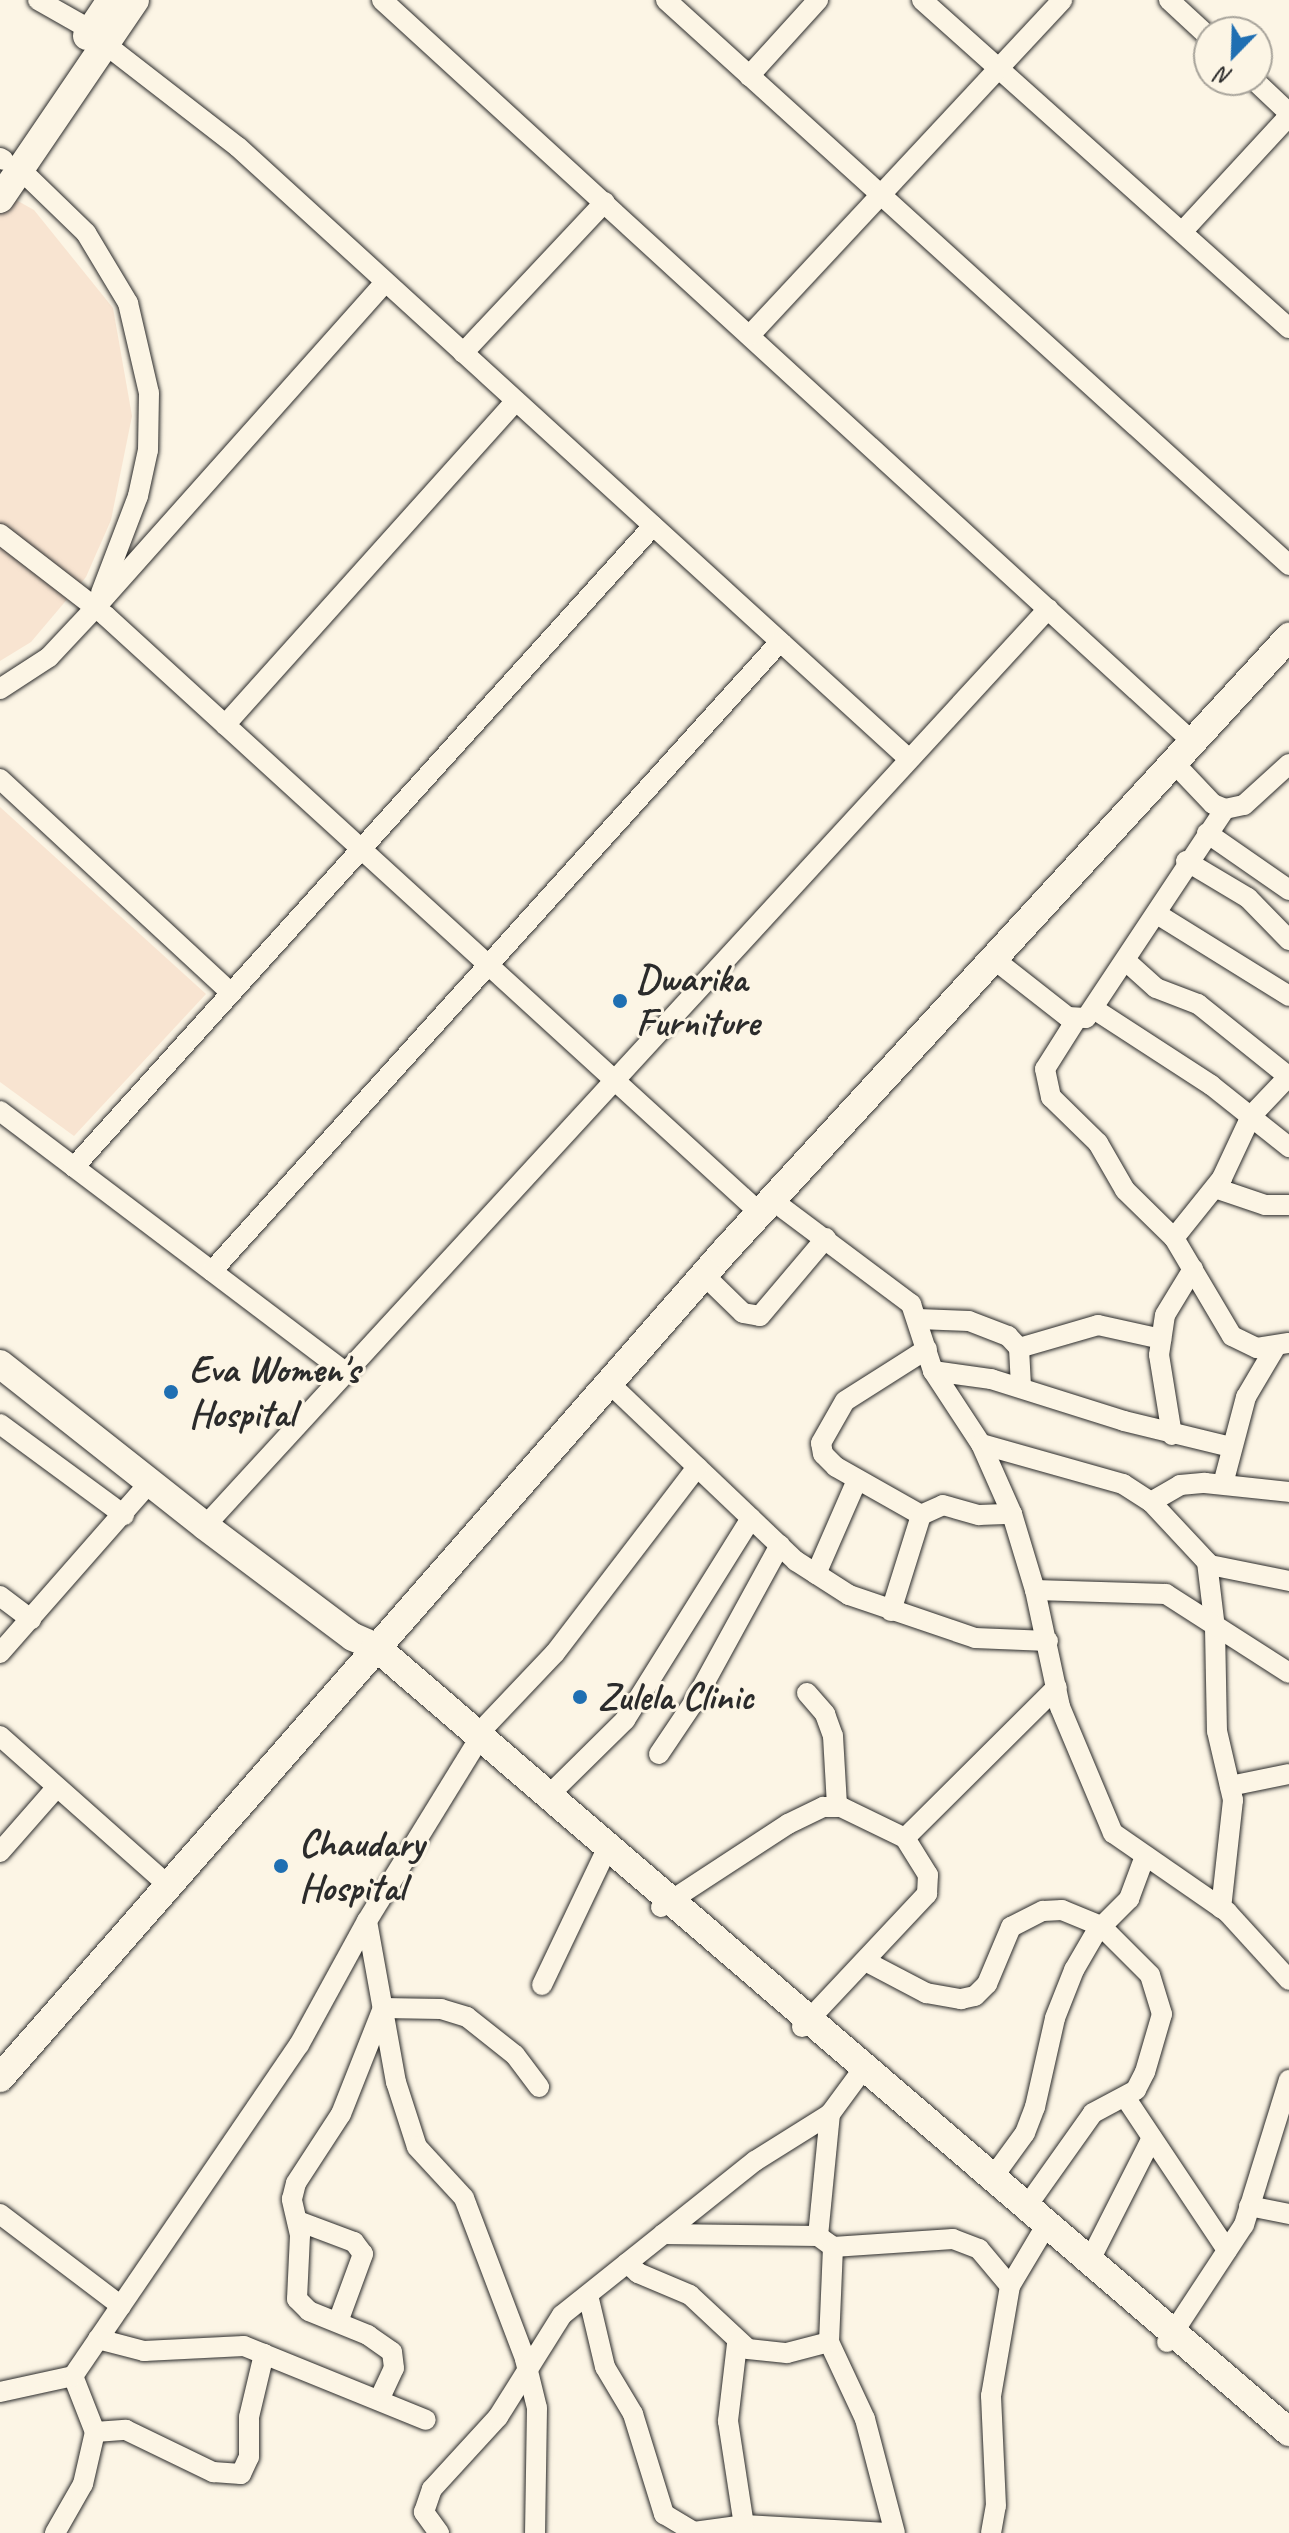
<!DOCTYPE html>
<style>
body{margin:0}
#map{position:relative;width:1289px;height:2533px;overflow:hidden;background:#fcf5e5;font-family:Caveat,sans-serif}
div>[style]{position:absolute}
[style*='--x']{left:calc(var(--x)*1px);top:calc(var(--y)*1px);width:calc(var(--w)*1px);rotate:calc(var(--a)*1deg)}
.built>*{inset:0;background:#f8e4d1}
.roads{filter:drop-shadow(0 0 2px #2b2b2b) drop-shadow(0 0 2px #2b2b2b)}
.street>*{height:20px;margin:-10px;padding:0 10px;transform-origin:10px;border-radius:10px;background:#fcf5e5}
.secondary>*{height:28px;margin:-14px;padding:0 14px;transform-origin:14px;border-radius:14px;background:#fcf5e5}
.dots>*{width:22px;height:22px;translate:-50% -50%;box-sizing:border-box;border:4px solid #fcf5e5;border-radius:50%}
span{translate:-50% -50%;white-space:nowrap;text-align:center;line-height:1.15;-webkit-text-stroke:6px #fcf5e5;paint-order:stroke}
.poi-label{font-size:38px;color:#2b2b2b;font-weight:700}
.left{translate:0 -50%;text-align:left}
.north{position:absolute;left:1193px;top:16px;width:80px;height:80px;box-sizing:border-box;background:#fcf5e5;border:2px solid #a8a49b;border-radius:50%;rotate:203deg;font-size:22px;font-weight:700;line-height:32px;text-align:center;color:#2b2b2b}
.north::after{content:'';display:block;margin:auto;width:28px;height:36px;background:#1f6fb2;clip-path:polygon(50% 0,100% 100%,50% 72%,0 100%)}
</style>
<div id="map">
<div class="built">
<div style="clip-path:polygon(0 191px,34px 210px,113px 308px,132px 416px,111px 520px,86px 577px,31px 642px,0 661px)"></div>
<div style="clip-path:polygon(0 807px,206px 994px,74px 1136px,0 1082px)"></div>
</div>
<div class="roads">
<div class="street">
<div style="--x:38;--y:0;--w:61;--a:29.5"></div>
<div style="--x:382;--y:0;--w:1101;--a:42.46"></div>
<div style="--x:666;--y:0;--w:841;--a:42.2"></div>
<div style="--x:922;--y:0;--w:492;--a:41.8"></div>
<div style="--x:1169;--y:0;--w:54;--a:42.8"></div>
<div style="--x:105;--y:44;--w:168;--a:37.8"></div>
<div style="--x:238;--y:147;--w:908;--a:42.37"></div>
<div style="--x:749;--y:76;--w:103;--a:-47.8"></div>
<div style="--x:1254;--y:80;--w:48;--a:43.3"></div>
<div style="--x:0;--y:158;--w:4;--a:27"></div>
<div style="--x:20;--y:169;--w:92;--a:44.1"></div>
<div style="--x:86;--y:233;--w:82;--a:59"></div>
<div style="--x:128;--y:303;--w:92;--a:76.9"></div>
<div style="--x:149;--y:393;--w:57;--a:91"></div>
<div style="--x:148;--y:450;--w:47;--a:102.3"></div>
<div style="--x:138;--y:496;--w:104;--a:110.9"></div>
<div style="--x:1182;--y:232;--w:158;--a:-47.3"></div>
<div style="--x:750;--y:335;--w:458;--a:-47"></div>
<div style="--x:463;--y:353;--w:207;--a:-46.8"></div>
<div style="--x:0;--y:534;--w:134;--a:37.7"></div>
<div style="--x:106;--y:616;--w:886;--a:42.39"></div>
<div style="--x:0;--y:689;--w:59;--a:-33.1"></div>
<div style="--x:49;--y:657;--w:67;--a:-46.8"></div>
<div style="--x:95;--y:608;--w:436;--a:-48.3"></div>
<div style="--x:225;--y:725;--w:435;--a:-48.1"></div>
<div style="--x:1175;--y:764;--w:55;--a:46.5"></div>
<div style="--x:1213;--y:804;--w:13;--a:23"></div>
<div style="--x:1225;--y:809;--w:19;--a:-12"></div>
<div style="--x:1244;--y:805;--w:61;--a:-42.3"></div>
<div style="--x:0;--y:779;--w:315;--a:42.8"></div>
<div style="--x:1207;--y:833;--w:100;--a:34.8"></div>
<div style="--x:1186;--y:861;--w:72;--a:30.8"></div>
<div style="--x:1248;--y:898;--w:59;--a:45.7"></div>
<div style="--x:1157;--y:914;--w:155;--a:31.8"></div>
<div style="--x:995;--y:960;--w:93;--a:38"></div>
<div style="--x:1068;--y:1017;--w:18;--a:3"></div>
<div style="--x:1086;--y:1018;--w:251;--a:-56.4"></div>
<div style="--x:1126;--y:961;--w:40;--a:42"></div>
<div style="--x:1156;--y:988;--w:45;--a:20.9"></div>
<div style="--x:1198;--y:1004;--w:115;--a:38.7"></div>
<div style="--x:1094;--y:1009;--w:140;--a:33"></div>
<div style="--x:1211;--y:1085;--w:100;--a:38.5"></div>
<div style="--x:1076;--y:1020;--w:58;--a:122.3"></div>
<div style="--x:1045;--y:1069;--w:29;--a:78"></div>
<div style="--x:1051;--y:1097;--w:66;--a:44.4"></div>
<div style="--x:1098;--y:1143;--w:54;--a:60.1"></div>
<div style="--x:1125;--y:1190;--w:69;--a:44.4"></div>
<div style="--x:1174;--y:1238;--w:114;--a:59.4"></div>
<div style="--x:1232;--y:1336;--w:28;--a:26"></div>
<div style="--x:1257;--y:1348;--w:32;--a:-9"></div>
<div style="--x:0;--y:1111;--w:433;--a:37.1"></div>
<div style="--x:74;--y:1167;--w:864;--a:-47.91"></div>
<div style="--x:1215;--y:1188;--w:53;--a:18.8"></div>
<div style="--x:1265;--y:1205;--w:24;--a:0"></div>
<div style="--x:772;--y:1200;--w:174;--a:36.8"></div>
<div style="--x:911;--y:1304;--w:71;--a:71.8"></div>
<div style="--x:933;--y:1371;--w:87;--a:56.7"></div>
<div style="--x:981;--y:1444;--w:148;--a:15.7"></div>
<div style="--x:1123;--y:1484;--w:33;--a:33"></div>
<div style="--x:1151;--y:1502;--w:86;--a:46.9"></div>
<div style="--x:1210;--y:1565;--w:81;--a:11.4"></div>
<div style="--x:1174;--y:1238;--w:77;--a:-51.3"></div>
<div style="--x:1222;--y:1178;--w:68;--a:-64.9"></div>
<div style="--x:1251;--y:1116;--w:55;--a:-46.5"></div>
<div style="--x:212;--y:1271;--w:848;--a:-47.92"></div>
<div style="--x:704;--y:1275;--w:54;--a:44.3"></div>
<div style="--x:743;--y:1313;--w:17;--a:10"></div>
<div style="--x:760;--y:1316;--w:102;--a:-49.8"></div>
<div style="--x:918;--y:1319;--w:51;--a:2.2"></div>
<div style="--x:969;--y:1321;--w:42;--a:21"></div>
<div style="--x:1008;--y:1336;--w:16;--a:47"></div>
<div style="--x:1019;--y:1348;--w:39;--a:87"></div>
<div style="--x:1019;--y:1348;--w:82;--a:-16.2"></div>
<div style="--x:1098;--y:1325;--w:65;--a:12.5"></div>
<div style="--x:933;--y:1371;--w:59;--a:7.9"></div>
<div style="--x:991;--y:1379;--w:139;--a:17.5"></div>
<div style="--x:1124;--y:1421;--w:110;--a:13.7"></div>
<div style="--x:610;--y:1384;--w:257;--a:43.6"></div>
<div style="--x:796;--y:1561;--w:63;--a:32.7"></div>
<div style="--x:849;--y:1595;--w:133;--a:18.8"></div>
<div style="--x:975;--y:1638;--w:73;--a:2.4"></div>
<div style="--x:0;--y:1424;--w:154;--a:36.3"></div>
<div style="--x:1172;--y:1435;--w:81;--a:-99.2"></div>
<div style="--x:1159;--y:1355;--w:40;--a:-81.5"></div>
<div style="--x:1165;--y:1315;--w:54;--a:-58.7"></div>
<div style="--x:981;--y:1444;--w:77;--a:66.1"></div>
<div style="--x:1012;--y:1514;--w:79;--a:73.2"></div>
<div style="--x:1035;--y:1590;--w:120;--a:77.9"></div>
<div style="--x:1060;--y:1707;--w:137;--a:67.2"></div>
<div style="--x:1113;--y:1833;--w:139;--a:34.7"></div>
<div style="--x:1227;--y:1912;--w:92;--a:47.6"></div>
<div style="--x:1223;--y:1484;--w:90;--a:-75.2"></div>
<div style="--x:1246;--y:1397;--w:57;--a:-59.4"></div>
<div style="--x:1151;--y:1502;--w:34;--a:-30"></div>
<div style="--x:1180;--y:1485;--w:25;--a:-5"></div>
<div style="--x:1205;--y:1483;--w:84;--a:6.1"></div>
<div style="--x:921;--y:1515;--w:98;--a:-150.5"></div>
<div style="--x:836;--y:1467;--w:18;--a:-135"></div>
<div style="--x:823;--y:1454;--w:11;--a:-100"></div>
<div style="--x:821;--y:1443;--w:48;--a:-60.3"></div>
<div style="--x:845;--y:1401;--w:97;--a:-32.4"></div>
<div style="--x:205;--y:1526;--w:1246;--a:-47.41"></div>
<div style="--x:1207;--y:1562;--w:66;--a:83.1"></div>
<div style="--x:1215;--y:1628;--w:103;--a:88.9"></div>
<div style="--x:1217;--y:1731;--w:71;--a:76.9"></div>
<div style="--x:1233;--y:1800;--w:109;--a:96.3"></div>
<div style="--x:816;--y:1574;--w:103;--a:-66.4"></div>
<div style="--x:1035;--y:1590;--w:131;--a:1.7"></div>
<div style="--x:1166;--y:1594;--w:146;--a:32.7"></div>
<div style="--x:0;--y:1596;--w:39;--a:37"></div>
<div style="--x:891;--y:1611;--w:101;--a:-72.6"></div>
<div style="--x:921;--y:1515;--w:24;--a:-24"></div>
<div style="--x:943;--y:1505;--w:37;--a:16"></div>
<div style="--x:979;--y:1515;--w:33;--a:-2"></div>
<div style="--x:0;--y:1653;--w:227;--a:-48.7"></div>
<div style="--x:807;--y:1693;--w:28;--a:49"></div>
<div style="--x:825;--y:1714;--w:23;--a:70"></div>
<div style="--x:833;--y:1736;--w:70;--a:86.7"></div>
<div style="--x:478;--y:1734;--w:112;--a:-46.5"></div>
<div style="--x:555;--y:1653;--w:234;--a:-52.6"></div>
<div style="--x:0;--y:1736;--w:225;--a:41.6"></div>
<div style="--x:474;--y:1747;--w:204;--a:121.6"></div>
<div style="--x:367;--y:1921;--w:164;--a:79.8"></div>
<div style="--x:396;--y:2082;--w:68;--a:72.1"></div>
<div style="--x:417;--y:2147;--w:69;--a:47.3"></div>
<div style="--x:464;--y:2198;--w:172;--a:69.2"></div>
<div style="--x:525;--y:2359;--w:50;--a:76.2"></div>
<div style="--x:537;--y:2408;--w:125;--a:90.9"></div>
<div style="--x:659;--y:1754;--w:63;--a:-56.1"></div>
<div style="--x:694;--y:1702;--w:179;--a:-61.3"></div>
<div style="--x:1230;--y:1786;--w:60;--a:-11.5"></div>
<div style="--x:549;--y:1795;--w:107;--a:-44.6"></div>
<div style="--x:625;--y:1720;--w:238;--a:-58"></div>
<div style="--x:0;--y:1852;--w:86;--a:-48.8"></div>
<div style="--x:661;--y:1907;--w:152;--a:-33.2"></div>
<div style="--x:788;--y:1824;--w:39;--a:-26"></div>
<div style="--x:823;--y:1807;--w:18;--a:0"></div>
<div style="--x:841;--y:1807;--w:71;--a:25.8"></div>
<div style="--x:867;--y:1962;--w:67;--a:27.7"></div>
<div style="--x:926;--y:1993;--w:36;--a:10"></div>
<div style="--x:961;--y:1999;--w:14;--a:-12"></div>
<div style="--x:975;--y:1996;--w:17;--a:-45"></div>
<div style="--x:987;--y:1984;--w:62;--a:-67.2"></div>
<div style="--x:1011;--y:1927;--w:36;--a:-27"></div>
<div style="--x:1043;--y:1911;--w:19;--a:-3"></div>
<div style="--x:1062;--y:1910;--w:42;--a:22.3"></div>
<div style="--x:1101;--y:1926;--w:69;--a:45"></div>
<div style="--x:1150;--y:1975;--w:41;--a:72.9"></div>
<div style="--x:1162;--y:2014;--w:60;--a:106.3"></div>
<div style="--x:1145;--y:2072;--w:20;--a:117"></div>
<div style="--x:1136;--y:2090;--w:49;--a:151.9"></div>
<div style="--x:1093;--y:2113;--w:114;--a:125.4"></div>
<div style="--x:542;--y:1985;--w:142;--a:-64.5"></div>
<div style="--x:802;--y:2027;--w:183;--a:-46.8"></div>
<div style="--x:927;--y:1894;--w:19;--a:-87"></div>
<div style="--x:928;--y:1875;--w:44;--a:-121.9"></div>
<div style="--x:905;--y:1838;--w:214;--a:-44.8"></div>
<div style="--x:1125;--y:2097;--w:184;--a:56.3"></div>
<div style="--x:993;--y:2177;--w:54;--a:-54"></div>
<div style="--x:1025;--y:2133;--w:28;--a:-69"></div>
<div style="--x:1035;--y:2107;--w:91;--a:-77.3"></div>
<div style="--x:1055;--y:2018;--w:52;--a:-68.4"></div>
<div style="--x:1074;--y:1970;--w:44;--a:-59.9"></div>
<div style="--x:1096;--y:1932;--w:47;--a:-45"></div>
<div style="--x:1129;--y:1899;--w:46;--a:-69.6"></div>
<div style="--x:1249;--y:2206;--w:41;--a:11.3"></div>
<div style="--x:0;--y:2214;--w:152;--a:37.2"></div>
<div style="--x:298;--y:2221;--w:60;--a:20.6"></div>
<div style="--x:354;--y:2242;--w:15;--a:53"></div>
<div style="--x:363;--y:2254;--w:72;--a:110.2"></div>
<div style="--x:663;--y:2234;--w:155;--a:0.7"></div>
<div style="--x:818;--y:2236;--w:19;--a:36"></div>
<div style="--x:833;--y:2247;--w:95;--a:92.4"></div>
<div style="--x:829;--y:2342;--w:85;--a:64.9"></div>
<div style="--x:865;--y:2419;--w:118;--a:75.3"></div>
<div style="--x:818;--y:2236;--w:123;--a:-84.4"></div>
<div style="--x:833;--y:2247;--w:120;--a:-3.8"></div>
<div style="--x:953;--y:2239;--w:28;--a:21"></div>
<div style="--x:979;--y:2249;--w:48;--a:50"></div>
<div style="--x:1090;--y:2260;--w:137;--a:-63.1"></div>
<div style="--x:627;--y:2263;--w:15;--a:42"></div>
<div style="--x:638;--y:2273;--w:56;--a:22.9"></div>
<div style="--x:690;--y:2295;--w:79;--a:43"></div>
<div style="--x:748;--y:2349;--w:39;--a:6"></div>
<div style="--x:787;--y:2353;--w:43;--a:-14.7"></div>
<div style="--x:588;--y:2295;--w:74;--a:76.7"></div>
<div style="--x:605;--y:2367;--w:55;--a:59.2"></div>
<div style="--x:633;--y:2414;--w:105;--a:72.8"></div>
<div style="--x:664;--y:2514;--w:35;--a:31"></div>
<div style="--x:694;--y:2532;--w:50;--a:-8"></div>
<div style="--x:744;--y:2525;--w:144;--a:3.2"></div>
<div style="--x:98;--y:2339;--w:48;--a:14.6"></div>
<div style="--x:144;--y:2351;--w:100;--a:-2.9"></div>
<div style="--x:244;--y:2346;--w:196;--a:22.1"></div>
<div style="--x:1167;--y:2342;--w:140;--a:-56.7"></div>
<div style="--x:1244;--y:2225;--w:152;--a:-72.8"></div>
<div style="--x:737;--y:2344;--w:78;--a:96.7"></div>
<div style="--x:728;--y:2421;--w:105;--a:81.3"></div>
<div style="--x:0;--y:2392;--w:75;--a:-12.4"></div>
<div style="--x:379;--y:2400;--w:35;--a:-65"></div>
<div style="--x:394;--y:2368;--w:16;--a:-97"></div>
<div style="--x:392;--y:2352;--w:29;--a:-145"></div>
<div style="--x:368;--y:2335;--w:64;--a:-157.9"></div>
<div style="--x:309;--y:2311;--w:17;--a:-135"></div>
<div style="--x:297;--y:2299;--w:64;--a:-87.3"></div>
<div style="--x:300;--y:2235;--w:37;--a:-103"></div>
<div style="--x:292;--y:2199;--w:16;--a:-76"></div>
<div style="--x:296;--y:2183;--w:82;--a:-56.9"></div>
<div style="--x:341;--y:2114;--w:114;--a:-68.4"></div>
<div style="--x:383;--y:2008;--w:58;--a:1"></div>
<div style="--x:441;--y:2009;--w:27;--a:17"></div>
<div style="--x:467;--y:2017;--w:61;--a:38.4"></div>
<div style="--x:515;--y:2055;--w:40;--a:53"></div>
<div style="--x:95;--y:2432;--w:31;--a:-4"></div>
<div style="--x:126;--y:2430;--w:97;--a:25.8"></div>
<div style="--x:213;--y:2472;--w:28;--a:4"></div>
<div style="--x:241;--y:2474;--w:19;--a:-65"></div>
<div style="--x:249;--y:2457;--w:40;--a:-90"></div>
<div style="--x:249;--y:2417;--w:65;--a:-76.6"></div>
<div style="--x:55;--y:2533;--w:56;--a:-60.3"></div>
<div style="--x:83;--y:2484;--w:53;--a:-77"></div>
<div style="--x:95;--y:2432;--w:60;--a:-111.4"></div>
<div style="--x:73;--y:2376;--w:401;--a:-55.7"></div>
<div style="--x:299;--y:2045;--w:141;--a:-61.3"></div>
<div style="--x:439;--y:2533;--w:26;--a:-126"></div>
<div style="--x:424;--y:2512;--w:24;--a:-71"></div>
<div style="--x:432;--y:2489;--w:98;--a:-47.5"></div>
<div style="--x:498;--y:2417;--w:120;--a:-57.9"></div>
<div style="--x:562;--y:2315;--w:247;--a:-38.6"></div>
<div style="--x:755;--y:2161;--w:89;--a:-32.1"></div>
<div style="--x:830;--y:2114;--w:47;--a:-53.6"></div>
<div style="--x:991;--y:2533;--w:27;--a:-80"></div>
<div style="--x:996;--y:2506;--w:110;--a:-92.6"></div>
<div style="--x:991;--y:2396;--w:112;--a:-80.2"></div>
<div style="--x:1010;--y:2286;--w:61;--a:-59.2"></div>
</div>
<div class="secondary">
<div style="--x:87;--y:36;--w:43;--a:-56.3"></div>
<div style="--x:0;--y:199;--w:240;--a:-55.8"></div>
<div style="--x:0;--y:1364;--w:261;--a:38.3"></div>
<div style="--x:205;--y:1526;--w:185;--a:36.9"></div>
<div style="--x:353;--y:1637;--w:25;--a:23"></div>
<div style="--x:376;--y:1647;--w:1204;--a:40.69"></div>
<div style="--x:0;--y:2078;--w:1097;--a:-48.77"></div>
<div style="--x:723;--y:1253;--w:837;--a:-47.42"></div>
</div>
</div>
<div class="dots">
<div style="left:620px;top:1001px;background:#1f6fb2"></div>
<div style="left:171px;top:1392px;background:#1f6fb2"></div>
<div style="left:580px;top:1697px;background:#1f6fb2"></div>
<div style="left:281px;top:1866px;background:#1f6fb2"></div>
</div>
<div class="poi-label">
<span class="left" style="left:636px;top:1001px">Dwarika<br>Furniture</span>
<span class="left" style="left:189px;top:1392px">Eva Women's<br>Hospital</span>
<span class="left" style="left:598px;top:1697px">Zulela Clinic</span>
<span class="left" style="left:299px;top:1866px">Chaudary<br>Hospital</span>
</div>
<div class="north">N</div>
</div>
